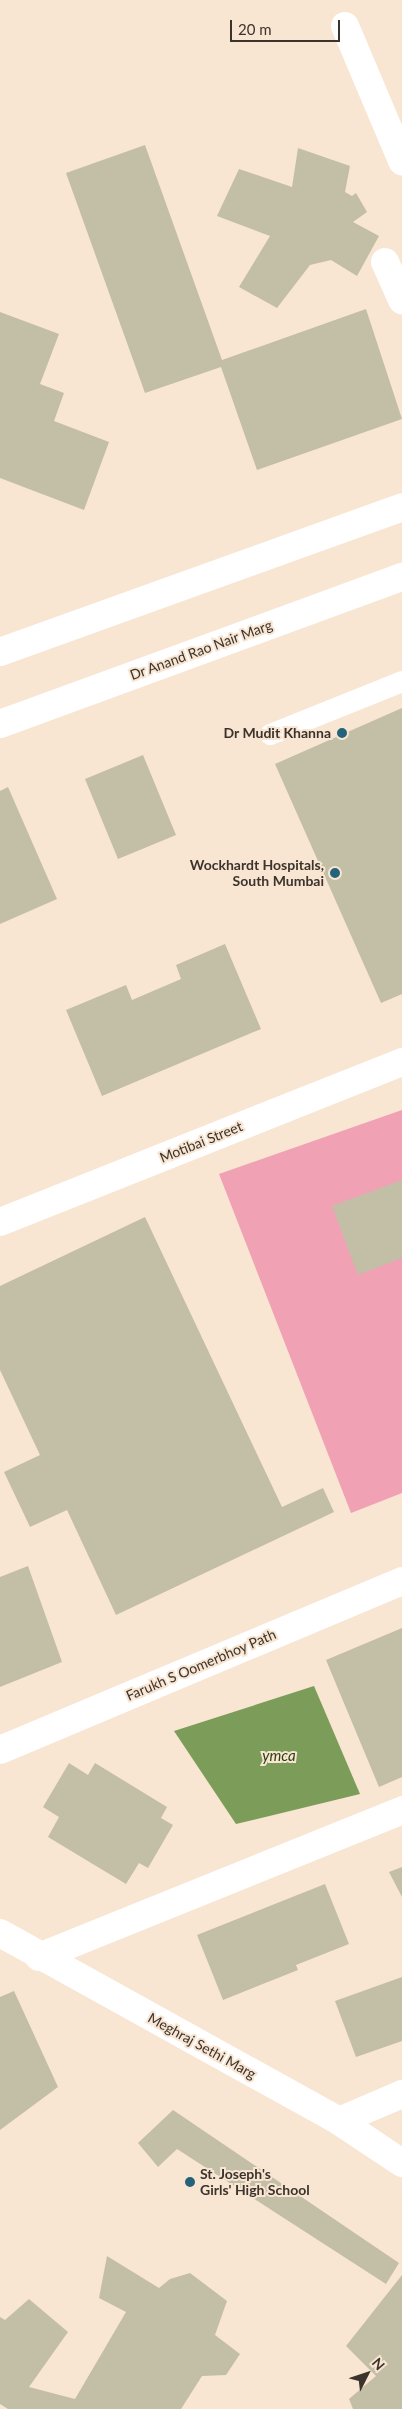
<!DOCTYPE html>
<style>
body{margin:0}
#map{position:relative;width:402px;height:2409px;overflow:hidden;background:#f8e5d2;font-family:Lato,sans-serif}
div>[style]{position:absolute}
[style*='--x']{left:calc(var(--x)*1px);top:calc(var(--y)*1px);width:calc(var(--w)*1px);rotate:calc(var(--a)*1deg)}
.green>*{inset:0;background:#f0a1b4}
.water>*{inset:0;background:#7b9d59}
.building>*{inset:0;background:#c3bfa7}
.lane>*{height:21px;margin:-10.5px;padding:0 10.5px;transform-origin:10.5px;border-radius:10.5px;background:#fff}
.street>*{height:28px;margin:-14px;padding:0 14px;transform-origin:14px;border-radius:14px;background:#fff}
.secondary>*{height:28px;margin:-14px;padding:0 14px;transform-origin:14px;border-radius:14px;background:#fff}
.dots>*{width:14px;height:14px;translate:-50% -50%;box-sizing:border-box;border:2px solid #f8e5d2;border-radius:50%}
span{translate:-50% -50%;white-space:nowrap;text-align:center;line-height:1.15;-webkit-text-stroke:4px #f8e5d2;paint-order:stroke}
.street-label{font-size:14px;color:#3b332c}
.poi-label{font-size:14px;color:#3b332c;font-weight:700}
.right{translate:-100% -50%;text-align:right}
.left{translate:0 -50%;text-align:left}
.water-label{font-size:15px;color:#293f0e;font-style:italic}
.north{position:absolute;left:342px;top:2349px;width:50px;height:50px;-webkit-text-stroke:4px #f8e5d2;paint-order:stroke;rotate:49deg;font-size:14px;font-weight:700;line-height:20px;text-align:center;color:#3b332c}
.north::after{content:'';display:block;margin:auto;width:18px;height:22px;background:#3b332c;clip-path:polygon(50% 0,100% 100%,50% 72%,0 100%)}
.scale{position:absolute;left:230px;top:20px;width:110px;height:22px;box-sizing:border-box;border:2px solid #3b332c;border-top:0;padding-left:6px;font-size:15px;line-height:18px;white-space:nowrap;color:#3b332c;-webkit-text-stroke:4px #f8e5d2;paint-order:stroke}
</style>
<div id="map">
<div class="green">
<div style="clip-path:polygon(402px 1110px,402px 1493px,351px 1513px,219px 1174px)"></div>
</div>
<div class="water">
<div style="clip-path:polygon(314px 1686px,360px 1794px,236px 1824px,174px 1731px)"></div>
</div>
<div class="building">
<div style="clip-path:polygon(145px 145px,222px 360px,366px 309px,402px 419px,257px 470px,221px 367px,145px 393px,66px 173px)"></div>
<div style="clip-path:polygon(298px 148px,350px 166px,345px 192px,352px 196px,356px 193px,367px 212px,353px 222px,379px 236px,357px 276px,331px 260px,310px 265px,277px 308px,239px 287px,270px 236px,217px 216px,239px 169px,292px 187px)"></div>
<div style="clip-path:polygon(0 312px,59px 334px,40px 384px,64px 393px,54px 421px,109px 442px,84px 510px,0 478px)"></div>
<div style="clip-path:polygon(402px 708px,402px 994px,381px 1003px,275px 764px)"></div>
<div style="clip-path:polygon(143px 755px,176px 835px,118px 859px,85px 779px)"></div>
<div style="clip-path:polygon(8px 787px,57px 899px,0 924px,0 791px)"></div>
<div style="clip-path:polygon(225px 944px,261px 1029px,102px 1096px,66px 1010px,126px 985px,132px 1000px,181px 979px,176px 965px)"></div>
<div style="clip-path:polygon(402px 1180px,402px 1258px,358px 1275px,332px 1206px)"></div>
<div style="clip-path:polygon(145px 1217px,282px 1507px,323px 1488px,334px 1512px,116px 1615px,67px 1510px,30px 1527px,4px 1472px,40px 1455px,0 1370px,0 1286px)"></div>
<div style="clip-path:polygon(28px 1566px,62px 1662px,0 1687px,0 1577px)"></div>
<div style="clip-path:polygon(402px 1628px,402px 1777px,379px 1787px,326px 1660px)"></div>
<div style="clip-path:polygon(69px 1763px,88px 1775px,95px 1763px,167px 1807px,161px 1818px,173px 1825px,148px 1868px,139px 1863px,126px 1884px,48px 1837px,59px 1817px,43px 1807px)"></div>
<div style="clip-path:polygon(402px 1867px,402px 1897px,389px 1872px)"></div>
<div style="clip-path:polygon(325px 1884px,349px 1944px,296px 1965px,298px 1970px,223px 2000px,197px 1935px)"></div>
<div style="clip-path:polygon(402px 1977px,402px 2041px,356px 2057px,335px 2001px)"></div>
<div style="clip-path:polygon(14px 1991px,58px 2087px,0 2130px,0 1997px)"></div>
<div style="clip-path:polygon(173px 2110px,399px 2263px,386px 2284px,177px 2149px,158px 2167px,138px 2143px)"></div>
<div style="clip-path:polygon(107px 2256px,159px 2288px,170px 2279px,190px 2273px,227px 2301px,215px 2335px,240px 2354px,226px 2375px,202px 2376px,181px 2409px,8px 2409px,0 2404px,0 2317px,5px 2320px,29px 2299px,68px 2332px,29px 2387px,75px 2399px,126px 2312px,99px 2298px)"></div>
<div style="clip-path:polygon(402px 2275px,402px 2409px,353px 2409px,349px 2399px,376px 2376px,346px 2346px)"></div>
</div>
<div class="lane">
<div style="--x:270;--y:734;--w:142;--a:-21.9"></div>
</div>
<div class="street">
<div style="--x:345;--y:26;--w:147;--a:67.1"></div>
<div style="--x:385;--y:262;--w:42;--a:65.9"></div>
<div style="--x:0;--y:1222;--w:433;--a:-21.7"></div>
<div style="--x:0;--y:1750;--w:436;--a:-22.8"></div>
<div style="--x:39;--y:1957;--w:392;--a:-22"></div>
<div style="--x:339;--y:2121;--w:69;--a:-23.2"></div>
</div>
<div class="secondary">
<div style="--x:0;--y:652;--w:427;--a:-19.8"></div>
<div style="--x:0;--y:724;--w:428;--a:-20.1"></div>
<div style="--x:0;--y:1933;--w:388;--a:29"></div>
<div style="--x:339;--y:2121;--w:76;--a:33.7"></div>
</div>
<div class="dots">
<div style="left:342px;top:733px;background:#246379"></div>
<div style="left:335px;top:873px;background:#246379"></div>
<div style="left:190px;top:2182px;background:#246379"></div>
</div>
<div class="street-label">
<span style="left:201px;top:650px;rotate:-20deg">Dr Anand Rao Nair Marg</span>
<span style="left:201px;top:1142px;rotate:-22deg">Motibai Street</span>
<span style="left:201px;top:1665px;rotate:-23deg">Farukh S Oomerbhoy Path</span>
<span style="left:202px;top:2046px;rotate:29deg">Meghraj Sethi Marg</span>
</div>
<div class="poi-label">
<span class="right" style="left:331px;top:733px">Dr Mudit Khanna</span>
<span class="right" style="left:324px;top:873px">Wockhardt Hospitals,<br>South Mumbai</span>
<span class="left" style="left:200px;top:2182px">St. Joseph's<br>Girls' High School</span>
</div>
<div class="water-label">
<span style="left:279px;top:1756px">ymca</span>
</div>
<div class="north">N</div>
<div class="scale">20 m</div>
</div>
